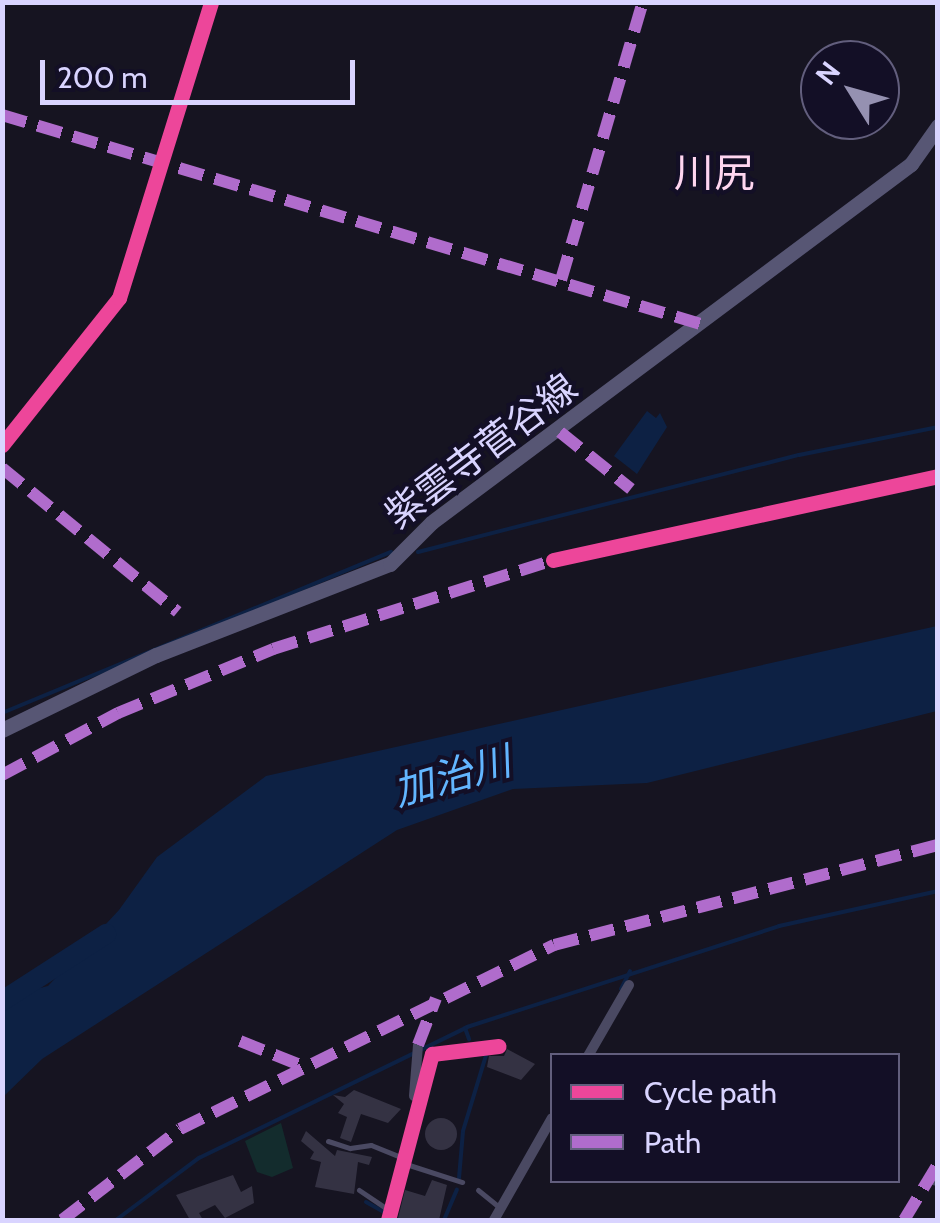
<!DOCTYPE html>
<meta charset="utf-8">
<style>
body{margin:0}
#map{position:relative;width:940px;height:1223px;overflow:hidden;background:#161421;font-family:Cabin,"Noto Sans JP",sans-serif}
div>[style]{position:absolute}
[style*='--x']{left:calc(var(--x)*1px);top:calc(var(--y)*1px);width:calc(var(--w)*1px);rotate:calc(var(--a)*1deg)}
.green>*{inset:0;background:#132c2d}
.water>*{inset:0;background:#0d2144}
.stream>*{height:4px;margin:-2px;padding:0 2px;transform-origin:2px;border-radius:2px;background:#0d2144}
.river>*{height:20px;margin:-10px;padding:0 10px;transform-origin:10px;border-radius:10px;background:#0d2144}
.building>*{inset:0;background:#343243}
.round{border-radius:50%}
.service>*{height:5px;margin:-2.5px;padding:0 2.5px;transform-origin:2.5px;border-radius:2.5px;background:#4a4962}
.minor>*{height:10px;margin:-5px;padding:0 5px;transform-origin:5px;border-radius:5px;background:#4a4962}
.secondary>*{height:15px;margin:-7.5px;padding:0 7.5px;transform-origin:7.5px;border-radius:7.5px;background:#575674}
.quiet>*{height:12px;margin-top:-6px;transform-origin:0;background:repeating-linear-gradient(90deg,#b06ccc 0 25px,transparent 0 37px)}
.cycleway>*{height:15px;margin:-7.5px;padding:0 7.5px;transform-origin:7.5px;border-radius:7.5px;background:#ed469a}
span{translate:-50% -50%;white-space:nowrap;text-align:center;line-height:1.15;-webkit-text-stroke:8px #130f26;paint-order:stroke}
.street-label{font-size:38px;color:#d9d4ff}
.neighbourhood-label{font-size:40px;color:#ffd6f0}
.water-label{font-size:40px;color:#62b6ff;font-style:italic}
.frame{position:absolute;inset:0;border:5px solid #d9d4ff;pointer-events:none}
.legend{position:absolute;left:550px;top:1053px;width:350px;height:130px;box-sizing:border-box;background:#130f26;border:2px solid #625e7d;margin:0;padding:12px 18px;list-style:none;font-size:30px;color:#d9d4ff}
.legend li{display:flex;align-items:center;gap:20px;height:50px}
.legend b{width:50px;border:2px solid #625e7d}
.north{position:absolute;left:800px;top:40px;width:100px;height:100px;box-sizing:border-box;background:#130f26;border:2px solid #625e7d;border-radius:50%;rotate:307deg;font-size:28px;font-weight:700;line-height:40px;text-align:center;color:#d9d4ff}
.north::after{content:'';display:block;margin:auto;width:35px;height:45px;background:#9591b1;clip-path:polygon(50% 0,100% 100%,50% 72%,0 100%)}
.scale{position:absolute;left:40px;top:60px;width:315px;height:45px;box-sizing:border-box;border:5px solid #d9d4ff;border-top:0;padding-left:12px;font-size:30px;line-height:35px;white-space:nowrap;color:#d9d4ff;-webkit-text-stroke:8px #130f26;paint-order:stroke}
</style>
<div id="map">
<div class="green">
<div style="clip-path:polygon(281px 1123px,293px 1168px,272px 1177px,257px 1172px,245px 1141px)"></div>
</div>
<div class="water">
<div style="clip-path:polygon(647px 411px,656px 418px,660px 413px,667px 427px,637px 474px,614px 456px)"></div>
<div style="clip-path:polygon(937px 626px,937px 711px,647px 783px,513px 789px,397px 830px,42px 1059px,3px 1097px,3px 997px,48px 986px,119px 910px,157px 857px,266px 776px)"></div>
</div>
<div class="stream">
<div style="--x:418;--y:552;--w:393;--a:-14.3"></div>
<div style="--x:799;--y:455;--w:142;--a:-11.4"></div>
<div style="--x:2;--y:713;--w:421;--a:-22.5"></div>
<div style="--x:621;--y:989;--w:20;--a:-63"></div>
<div style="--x:465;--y:1028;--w:12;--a:70"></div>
<div style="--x:459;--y:1178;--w:47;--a:-85.1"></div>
<div style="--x:463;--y:1131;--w:83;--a:-73.1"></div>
<div style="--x:487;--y:1052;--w:12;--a:166"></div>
<div style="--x:366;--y:1202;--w:23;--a:29"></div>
<div style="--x:116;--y:1220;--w:104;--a:-36.8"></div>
<div style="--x:199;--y:1158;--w:298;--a:-26"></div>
<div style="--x:467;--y:1027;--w:328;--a:-17.9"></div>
<div style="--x:779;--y:926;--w:163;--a:-12.4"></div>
<div style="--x:444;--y:1220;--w:33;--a:-67"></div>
</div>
<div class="river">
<div style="--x:2;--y:1001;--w:124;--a:-32.8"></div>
</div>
<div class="building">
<div style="clip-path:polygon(507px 1049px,535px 1064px,521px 1080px,487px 1067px,489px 1056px,504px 1056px)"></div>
<div style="clip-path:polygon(354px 1090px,401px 1109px,388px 1123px,361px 1114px,351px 1142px,340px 1138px,347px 1117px,338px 1113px,344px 1104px,333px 1095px,345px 1097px)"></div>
<div class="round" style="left:425px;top:1118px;width:32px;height:32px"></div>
<div style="clip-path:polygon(306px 1131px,335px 1156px,337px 1150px,372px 1157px,369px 1165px,358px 1162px,354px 1194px,315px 1187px,321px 1162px,310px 1159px,314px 1152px,301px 1141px)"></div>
<div style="clip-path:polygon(233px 1175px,241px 1192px,252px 1186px,254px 1203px,225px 1218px,215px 1205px,199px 1213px,203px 1220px,190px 1220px,176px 1195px)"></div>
<div style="clip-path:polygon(432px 1180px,447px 1185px,439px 1220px,398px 1218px,405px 1190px,425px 1196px)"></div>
</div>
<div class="service">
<div style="--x:328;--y:1141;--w:23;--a:18"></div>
<div style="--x:350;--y:1148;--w:21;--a:-8"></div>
<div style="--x:371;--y:1145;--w:37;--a:22"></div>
<div style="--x:406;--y:1164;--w:59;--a:17.8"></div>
<div style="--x:359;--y:1190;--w:36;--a:34"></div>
<div style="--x:478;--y:1190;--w:27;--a:39"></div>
</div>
<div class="minor">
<div style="--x:2;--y:445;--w:188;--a:-51.5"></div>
<div style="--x:119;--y:298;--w:310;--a:-72.7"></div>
<div style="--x:553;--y:560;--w:394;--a:-12.3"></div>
<div style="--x:588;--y:1056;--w:82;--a:-60"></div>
<div style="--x:414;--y:1096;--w:51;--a:-85.5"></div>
<div style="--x:929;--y:1179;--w:9;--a:13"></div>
<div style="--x:388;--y:1220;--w:172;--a:-75.2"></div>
<div style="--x:432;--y:1054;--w:67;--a:-6.8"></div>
<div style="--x:494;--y:1220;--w:117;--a:-60.4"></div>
</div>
<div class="secondary">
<div style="--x:2;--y:730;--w:171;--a:-26"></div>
<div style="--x:156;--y:655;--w:251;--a:-21.3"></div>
<div style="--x:390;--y:564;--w:59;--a:-45"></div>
<div style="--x:432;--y:522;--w:598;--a:-36.77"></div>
<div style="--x:911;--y:164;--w:47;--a:-54.6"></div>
</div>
<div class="quiet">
<div style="--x:2;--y:115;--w:730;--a:16.65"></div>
<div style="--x:561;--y:280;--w:290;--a:-73.6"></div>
<div style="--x:560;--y:432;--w:91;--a:38.8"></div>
<div style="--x:2;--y:468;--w:227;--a:39.3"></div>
<div style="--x:2;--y:775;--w:132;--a:-28.1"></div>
<div style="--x:118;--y:713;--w:168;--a:-22.4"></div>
<div style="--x:273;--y:649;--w:294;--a:-17.6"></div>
<div style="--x:240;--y:1041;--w:65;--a:21.8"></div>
<div style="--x:418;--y:1045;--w:50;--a:-69"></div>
<div style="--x:62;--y:1220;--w:149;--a:-37.6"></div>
<div style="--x:180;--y:1129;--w:417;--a:-26.2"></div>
<div style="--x:554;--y:945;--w:397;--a:-14.6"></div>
<div style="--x:904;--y:1220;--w:66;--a:-58.7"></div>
</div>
<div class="cycleway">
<div style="--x:2;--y:445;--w:188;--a:-51.5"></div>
<div style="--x:119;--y:298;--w:310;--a:-72.7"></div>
<div style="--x:553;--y:560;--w:394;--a:-12.3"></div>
<div style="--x:388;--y:1220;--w:172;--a:-75.2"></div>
<div style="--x:432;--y:1054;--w:67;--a:-6.8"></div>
</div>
<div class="street-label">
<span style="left:481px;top:451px;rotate:-37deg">紫雲寺菅谷線</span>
</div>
<div class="neighbourhood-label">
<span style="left:714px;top:173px">川尻</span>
</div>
<div class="water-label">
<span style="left:452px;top:776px;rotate:-16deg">加治川</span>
</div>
<div class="frame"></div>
<ul class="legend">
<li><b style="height:12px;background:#ed469a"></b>Cycle path</li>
<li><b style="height:12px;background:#b06ccc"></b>Path</li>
</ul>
<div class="north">N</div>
<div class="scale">200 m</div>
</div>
